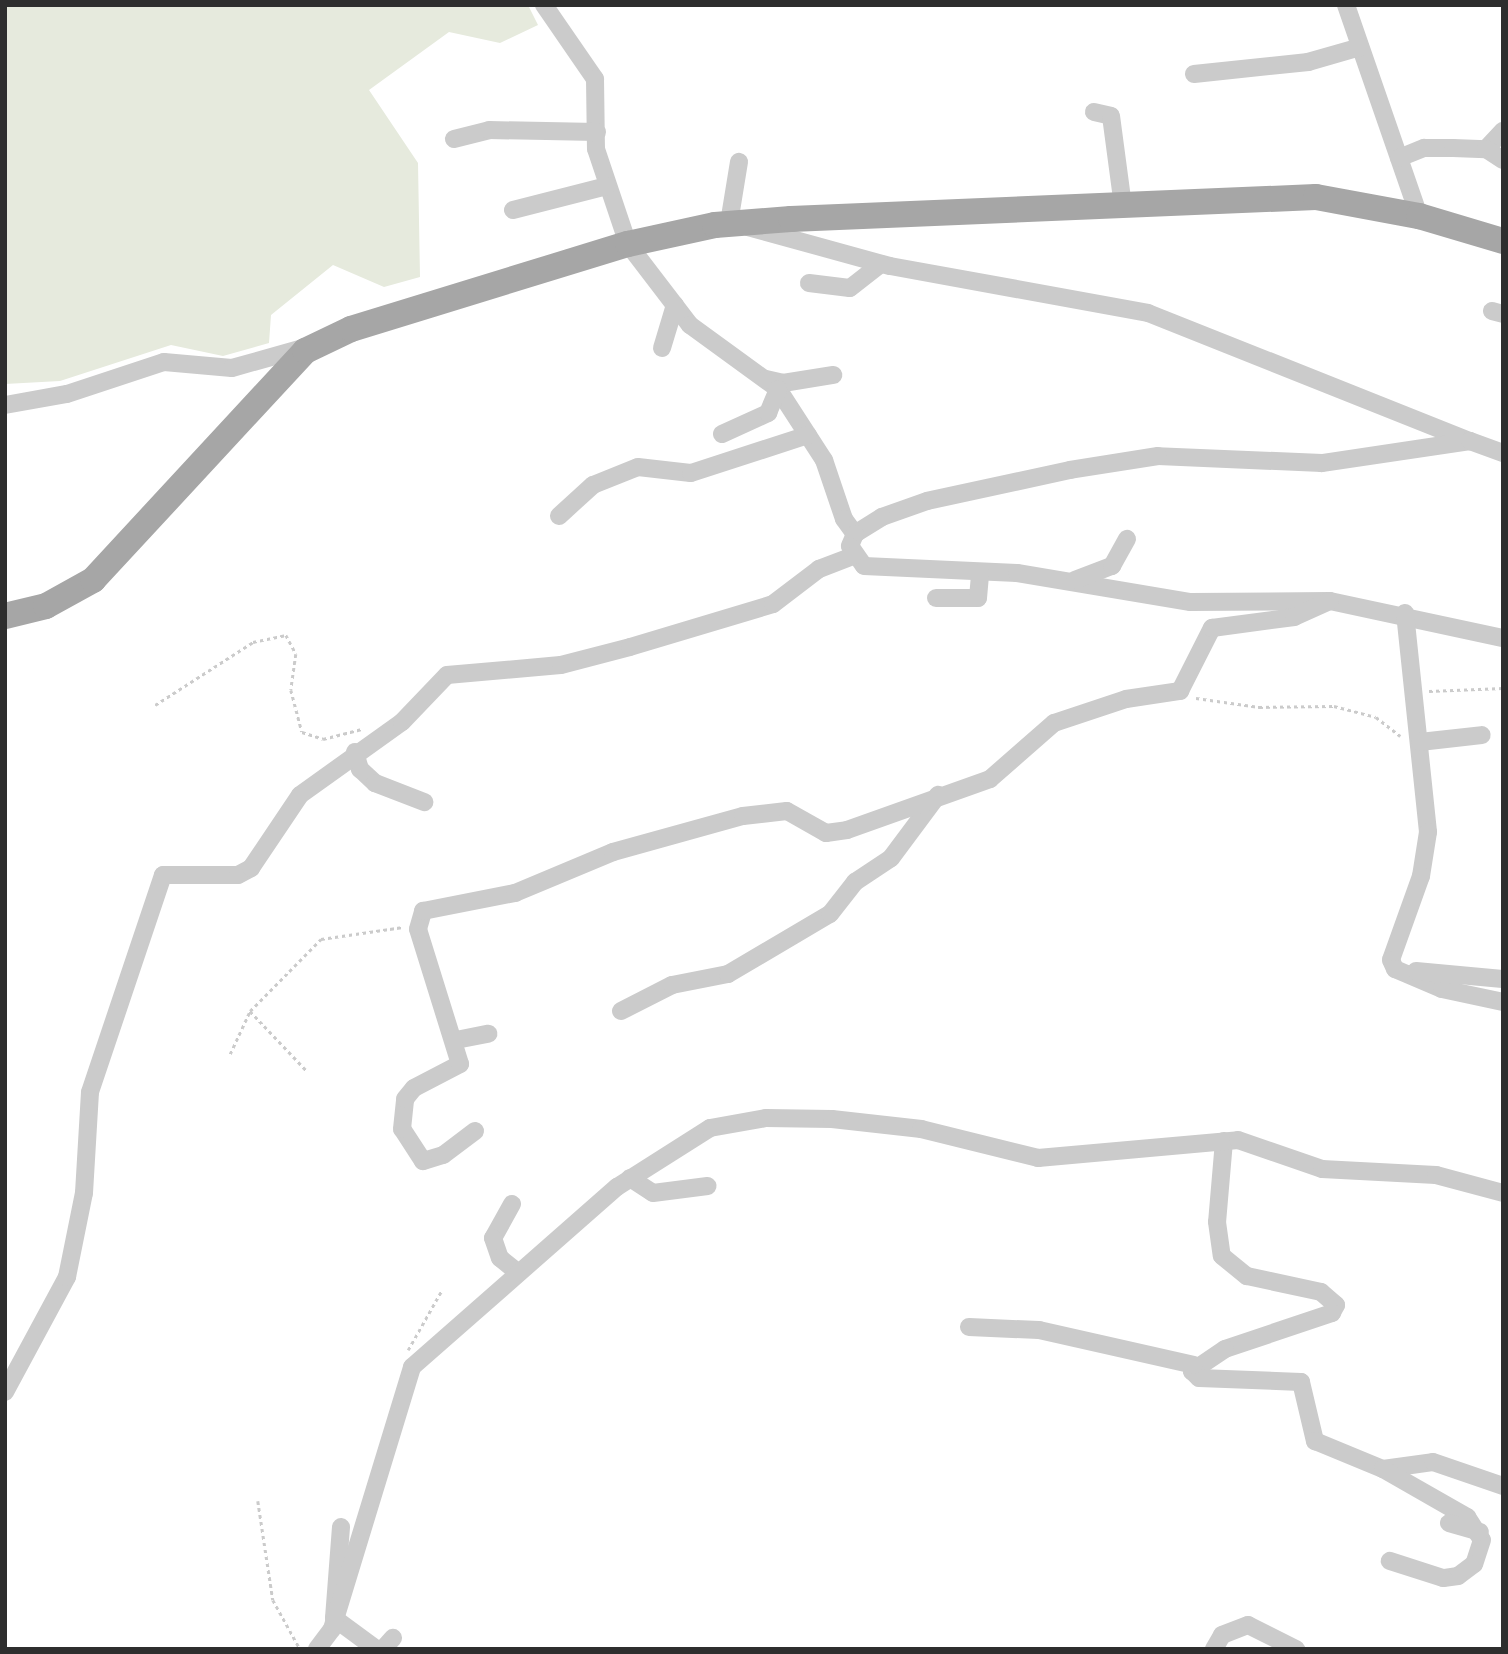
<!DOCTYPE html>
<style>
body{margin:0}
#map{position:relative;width:1508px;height:1654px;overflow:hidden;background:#fff;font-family:"DejaVu Sans",sans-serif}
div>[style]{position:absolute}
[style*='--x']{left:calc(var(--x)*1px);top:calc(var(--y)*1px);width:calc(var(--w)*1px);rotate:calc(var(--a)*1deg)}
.green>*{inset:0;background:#e6eadd}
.path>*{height:2.5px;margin-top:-1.25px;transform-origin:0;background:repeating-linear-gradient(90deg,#cbcbcb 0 3.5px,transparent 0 7px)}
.street>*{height:18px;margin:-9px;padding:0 9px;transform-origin:9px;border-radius:9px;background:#cbcbcb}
.primary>*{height:26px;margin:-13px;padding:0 13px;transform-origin:13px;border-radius:13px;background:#a6a6a6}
span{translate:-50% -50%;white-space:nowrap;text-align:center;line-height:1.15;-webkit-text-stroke:7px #fff;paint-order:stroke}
.frame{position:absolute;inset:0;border:7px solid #2e2e2e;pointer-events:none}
</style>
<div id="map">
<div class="green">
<div style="clip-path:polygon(5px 5px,528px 5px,538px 25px,500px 43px,449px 32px,369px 90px,418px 163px,420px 277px,384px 287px,333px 265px,271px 315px,269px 343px,223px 356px,171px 345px,60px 381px,5px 384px)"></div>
</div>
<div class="path">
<div style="--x:1429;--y:691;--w:74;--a:-2.3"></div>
<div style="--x:1196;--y:698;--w:64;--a:8.1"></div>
<div style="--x:1259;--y:707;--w:75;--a:-0.8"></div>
<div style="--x:1334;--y:706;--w:43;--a:14.7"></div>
<div style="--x:1376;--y:717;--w:31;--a:38"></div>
<div style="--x:155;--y:705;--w:117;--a:-32.7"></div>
<div style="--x:253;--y:642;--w:34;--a:-12"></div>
<div style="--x:286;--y:635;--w:21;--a:62"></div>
<div style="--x:296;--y:654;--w:36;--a:98"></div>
<div style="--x:291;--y:690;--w:43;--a:75.3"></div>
<div style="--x:302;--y:732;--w:22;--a:18"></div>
<div style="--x:323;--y:739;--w:40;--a:-14.4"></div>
<div style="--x:250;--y:1011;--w:83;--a:46.5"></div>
<div style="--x:230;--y:1054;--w:47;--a:-65.1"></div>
<div style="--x:250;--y:1011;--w:101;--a:-45.4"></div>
<div style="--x:321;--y:939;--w:83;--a:-8.3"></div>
<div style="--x:408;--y:1350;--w:69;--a:-60.5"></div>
<div style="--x:258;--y:1501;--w:100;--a:81.4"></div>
<div style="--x:273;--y:1600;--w:56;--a:61.1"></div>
</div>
<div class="street">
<div style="--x:544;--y:5;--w:90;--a:55.4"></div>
<div style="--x:595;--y:79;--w:70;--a:89.2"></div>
<div style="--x:596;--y:149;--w:100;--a:71.4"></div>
<div style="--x:628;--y:244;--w:102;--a:52.6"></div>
<div style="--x:690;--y:325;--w:109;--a:36"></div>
<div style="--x:778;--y:389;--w:85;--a:57.1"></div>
<div style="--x:824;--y:460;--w:62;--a:71.3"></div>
<div style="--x:844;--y:519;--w:19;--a:54"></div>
<div style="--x:1346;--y:5;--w:223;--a:70.9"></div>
<div style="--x:1194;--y:74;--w:115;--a:-6"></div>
<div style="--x:1308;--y:62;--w:54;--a:-16.1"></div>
<div style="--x:1094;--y:112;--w:17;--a:13"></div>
<div style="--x:1111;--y:116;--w:91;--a:82.4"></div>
<div style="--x:454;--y:139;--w:36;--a:-14"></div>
<div style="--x:489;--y:130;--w:108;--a:1.1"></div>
<div style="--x:1486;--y:149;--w:25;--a:-47"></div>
<div style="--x:1399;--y:158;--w:27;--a:-22"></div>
<div style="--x:1424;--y:148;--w:29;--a:0"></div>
<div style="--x:1453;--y:148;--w:33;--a:2"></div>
<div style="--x:1486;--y:149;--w:20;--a:33"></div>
<div style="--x:513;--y:210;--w:97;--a:-14.3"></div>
<div style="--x:729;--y:223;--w:62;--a:-80.7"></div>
<div style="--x:748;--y:227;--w:147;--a:15.4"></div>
<div style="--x:890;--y:266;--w:262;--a:10.3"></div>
<div style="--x:1148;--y:313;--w:347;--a:21.7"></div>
<div style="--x:1470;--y:441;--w:150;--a:171.5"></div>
<div style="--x:1322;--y:463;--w:164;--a:-177.6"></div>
<div style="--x:1158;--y:456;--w:89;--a:171"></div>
<div style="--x:1070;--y:470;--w:146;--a:167.8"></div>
<div style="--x:927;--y:501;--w:48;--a:160.4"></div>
<div style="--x:882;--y:517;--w:32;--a:148"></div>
<div style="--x:855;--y:534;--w:13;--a:113"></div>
<div style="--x:850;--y:546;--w:24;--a:55"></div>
<div style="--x:864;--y:566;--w:153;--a:2.6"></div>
<div style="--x:1017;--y:573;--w:176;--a:9.5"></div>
<div style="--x:1191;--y:602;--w:139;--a:-0.4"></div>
<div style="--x:1330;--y:601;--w:177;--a:12.1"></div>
<div style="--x:809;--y:283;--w:41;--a:7"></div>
<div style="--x:850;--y:288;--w:39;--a:-38"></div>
<div style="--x:1492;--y:311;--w:11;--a:15"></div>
<div style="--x:662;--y:348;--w:45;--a:-73.2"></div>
<div style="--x:766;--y:379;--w:17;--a:13"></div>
<div style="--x:783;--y:383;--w:51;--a:-9.1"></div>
<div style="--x:5;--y:405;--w:63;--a:-10.1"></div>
<div style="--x:67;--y:394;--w:102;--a:-18.3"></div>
<div style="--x:164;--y:362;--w:68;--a:5"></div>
<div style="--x:232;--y:368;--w:85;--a:-15.7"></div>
<div style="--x:722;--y:434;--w:51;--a:-24.5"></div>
<div style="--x:768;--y:413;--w:26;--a:-67"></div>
<div style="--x:1470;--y:441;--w:35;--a:20"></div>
<div style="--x:559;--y:516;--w:46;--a:-42.4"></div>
<div style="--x:593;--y:485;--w:48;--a:-21.8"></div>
<div style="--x:638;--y:467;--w:53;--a:6.5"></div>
<div style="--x:691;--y:473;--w:123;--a:-18"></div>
<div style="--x:1075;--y:580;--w:40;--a:-21"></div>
<div style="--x:1112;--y:566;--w:31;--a:-61"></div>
<div style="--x:936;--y:598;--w:42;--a:0"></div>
<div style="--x:978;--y:598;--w:25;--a:-85"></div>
<div style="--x:1405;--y:613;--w:220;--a:84"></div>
<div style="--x:1428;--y:832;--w:45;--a:99"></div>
<div style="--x:1421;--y:876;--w:89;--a:109.7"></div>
<div style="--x:1391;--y:960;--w:10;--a:66"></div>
<div style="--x:1395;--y:969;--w:51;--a:23.1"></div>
<div style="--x:1442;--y:989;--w:62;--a:12"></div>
<div style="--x:1420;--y:742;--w:62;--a:-6.4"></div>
<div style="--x:355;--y:752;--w:18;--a:74"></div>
<div style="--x:360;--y:769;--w:21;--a:43"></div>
<div style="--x:375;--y:783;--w:53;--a:21.2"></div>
<div style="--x:1416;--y:971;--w:87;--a:5.3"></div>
<div style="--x:621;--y:1011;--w:57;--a:-27"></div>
<div style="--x:672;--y:985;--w:57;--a:-11.1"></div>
<div style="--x:728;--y:974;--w:118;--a:-30.5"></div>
<div style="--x:830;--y:914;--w:41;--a:-52"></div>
<div style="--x:855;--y:882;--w:43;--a:-33.7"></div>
<div style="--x:891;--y:858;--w:79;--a:-53.3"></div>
<div style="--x:456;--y:1040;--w:33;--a:-11"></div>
<div style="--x:475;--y:1131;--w:40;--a:143"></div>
<div style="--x:443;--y:1155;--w:21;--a:163"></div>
<div style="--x:423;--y:1161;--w:38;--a:-123"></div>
<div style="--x:402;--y:1129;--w:30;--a:-84"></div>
<div style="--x:405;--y:1099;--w:14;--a:-51"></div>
<div style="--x:414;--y:1088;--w:52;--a:-27.6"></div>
<div style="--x:460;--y:1064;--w:141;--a:-107.3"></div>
<div style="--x:418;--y:929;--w:19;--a:-74"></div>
<div style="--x:423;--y:911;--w:94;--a:-11.1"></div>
<div style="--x:515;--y:893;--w:106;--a:-22.7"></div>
<div style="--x:613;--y:852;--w:135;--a:-15.5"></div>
<div style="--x:743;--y:816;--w:44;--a:-6.5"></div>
<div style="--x:787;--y:811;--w:45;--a:29.4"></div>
<div style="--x:826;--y:833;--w:21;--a:-8"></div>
<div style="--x:847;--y:830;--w:152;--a:-19.6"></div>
<div style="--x:990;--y:779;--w:85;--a:-41.2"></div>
<div style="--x:1054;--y:723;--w:76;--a:-18.4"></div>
<div style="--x:1126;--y:699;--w:55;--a:-8.4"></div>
<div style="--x:1180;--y:691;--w:71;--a:-63.1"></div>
<div style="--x:1212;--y:628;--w:83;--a:-7.6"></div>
<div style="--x:1294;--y:617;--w:39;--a:-24"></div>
<div style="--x:1224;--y:1141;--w:81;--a:94.9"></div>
<div style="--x:1217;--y:1222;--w:34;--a:82"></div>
<div style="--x:1222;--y:1256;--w:32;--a:39"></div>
<div style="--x:1247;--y:1276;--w:76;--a:12.2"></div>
<div style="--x:1321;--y:1292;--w:20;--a:41"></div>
<div style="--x:1336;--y:1305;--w:9;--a:117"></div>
<div style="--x:1332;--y:1313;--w:113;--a:161.4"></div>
<div style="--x:1225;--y:1349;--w:40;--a:146"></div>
<div style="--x:1192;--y:1371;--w:10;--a:45"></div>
<div style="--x:1199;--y:1378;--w:102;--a:2.2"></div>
<div style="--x:1301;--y:1382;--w:61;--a:76.7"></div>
<div style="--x:1315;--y:1441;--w:74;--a:22.4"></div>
<div style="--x:1383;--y:1469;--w:50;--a:-8"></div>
<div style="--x:1433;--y:1462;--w:74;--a:18.9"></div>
<div style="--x:630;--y:1178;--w:27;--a:33"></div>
<div style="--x:653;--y:1193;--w:55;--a:-7.3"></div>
<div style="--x:512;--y:1204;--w:39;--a:119"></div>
<div style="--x:493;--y:1238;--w:21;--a:71"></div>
<div style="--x:500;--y:1258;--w:22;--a:39"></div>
<div style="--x:969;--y:1327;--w:70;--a:2.5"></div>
<div style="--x:1039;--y:1330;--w:159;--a:12.7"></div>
<div style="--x:5;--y:1392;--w:131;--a:-61.7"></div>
<div style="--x:67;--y:1277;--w:86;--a:-78.6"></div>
<div style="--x:84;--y:1193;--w:101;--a:-86.6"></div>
<div style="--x:90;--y:1092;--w:229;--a:-71.4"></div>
<div style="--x:163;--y:875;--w:75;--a:0"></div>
<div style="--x:238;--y:875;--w:15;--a:-28"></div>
<div style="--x:251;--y:868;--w:88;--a:-56.1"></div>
<div style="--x:300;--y:795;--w:125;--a:-35.6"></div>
<div style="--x:402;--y:722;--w:65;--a:-46.2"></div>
<div style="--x:447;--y:675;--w:114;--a:-5"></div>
<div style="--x:561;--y:665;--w:71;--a:-14.6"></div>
<div style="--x:630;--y:647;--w:149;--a:-16.7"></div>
<div style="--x:773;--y:604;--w:58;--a:-37.3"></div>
<div style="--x:819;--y:569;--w:36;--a:-21"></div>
<div style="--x:1383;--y:1469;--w:97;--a:29.7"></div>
<div style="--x:1467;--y:1517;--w:27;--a:57"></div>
<div style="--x:1482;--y:1540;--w:25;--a:108"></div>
<div style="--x:1474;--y:1564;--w:20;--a:143"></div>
<div style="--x:1458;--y:1576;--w:15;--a:172"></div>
<div style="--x:1443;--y:1578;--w:56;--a:-162.2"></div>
<div style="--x:1449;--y:1523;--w:32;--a:16"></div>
<div style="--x:341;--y:1527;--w:91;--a:94.4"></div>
<div style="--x:334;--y:1618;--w:52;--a:36.4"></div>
<div style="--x:317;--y:1649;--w:25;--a:-53"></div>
<div style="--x:332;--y:1629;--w:274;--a:-73"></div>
<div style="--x:412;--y:1367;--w:273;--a:-41.3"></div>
<div style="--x:617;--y:1187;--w:110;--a:-32.4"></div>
<div style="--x:710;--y:1128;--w:57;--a:-10.1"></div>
<div style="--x:766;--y:1118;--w:66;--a:0.9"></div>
<div style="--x:832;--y:1119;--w:90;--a:6.4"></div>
<div style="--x:921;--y:1129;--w:121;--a:13.9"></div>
<div style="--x:1038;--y:1158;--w:201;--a:-5.1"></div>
<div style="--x:1238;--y:1140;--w:89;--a:19"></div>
<div style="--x:1322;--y:1169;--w:114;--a:3"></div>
<div style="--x:1436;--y:1175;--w:69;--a:15"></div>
<div style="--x:383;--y:1649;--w:15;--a:-48"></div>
<div style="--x:1214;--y:1649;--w:16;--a:-60"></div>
<div style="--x:1222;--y:1635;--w:28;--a:-21"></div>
<div style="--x:1248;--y:1625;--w:54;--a:26.6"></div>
</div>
<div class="primary">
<div style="--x:5;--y:616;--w:42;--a:-13.7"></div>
<div style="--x:46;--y:606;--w:54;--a:-29"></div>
<div style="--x:93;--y:580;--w:312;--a:-47.2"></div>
<div style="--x:305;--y:351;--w:51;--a:-25.6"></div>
<div style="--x:351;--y:329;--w:290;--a:-17.1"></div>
<div style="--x:628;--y:244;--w:89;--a:-12.3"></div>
<div style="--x:715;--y:225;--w:76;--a:-4.5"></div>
<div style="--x:791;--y:219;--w:525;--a:-2.4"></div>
<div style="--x:1316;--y:197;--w:105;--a:10.5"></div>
<div style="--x:1419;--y:216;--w:88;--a:16.6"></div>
</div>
<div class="frame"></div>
</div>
